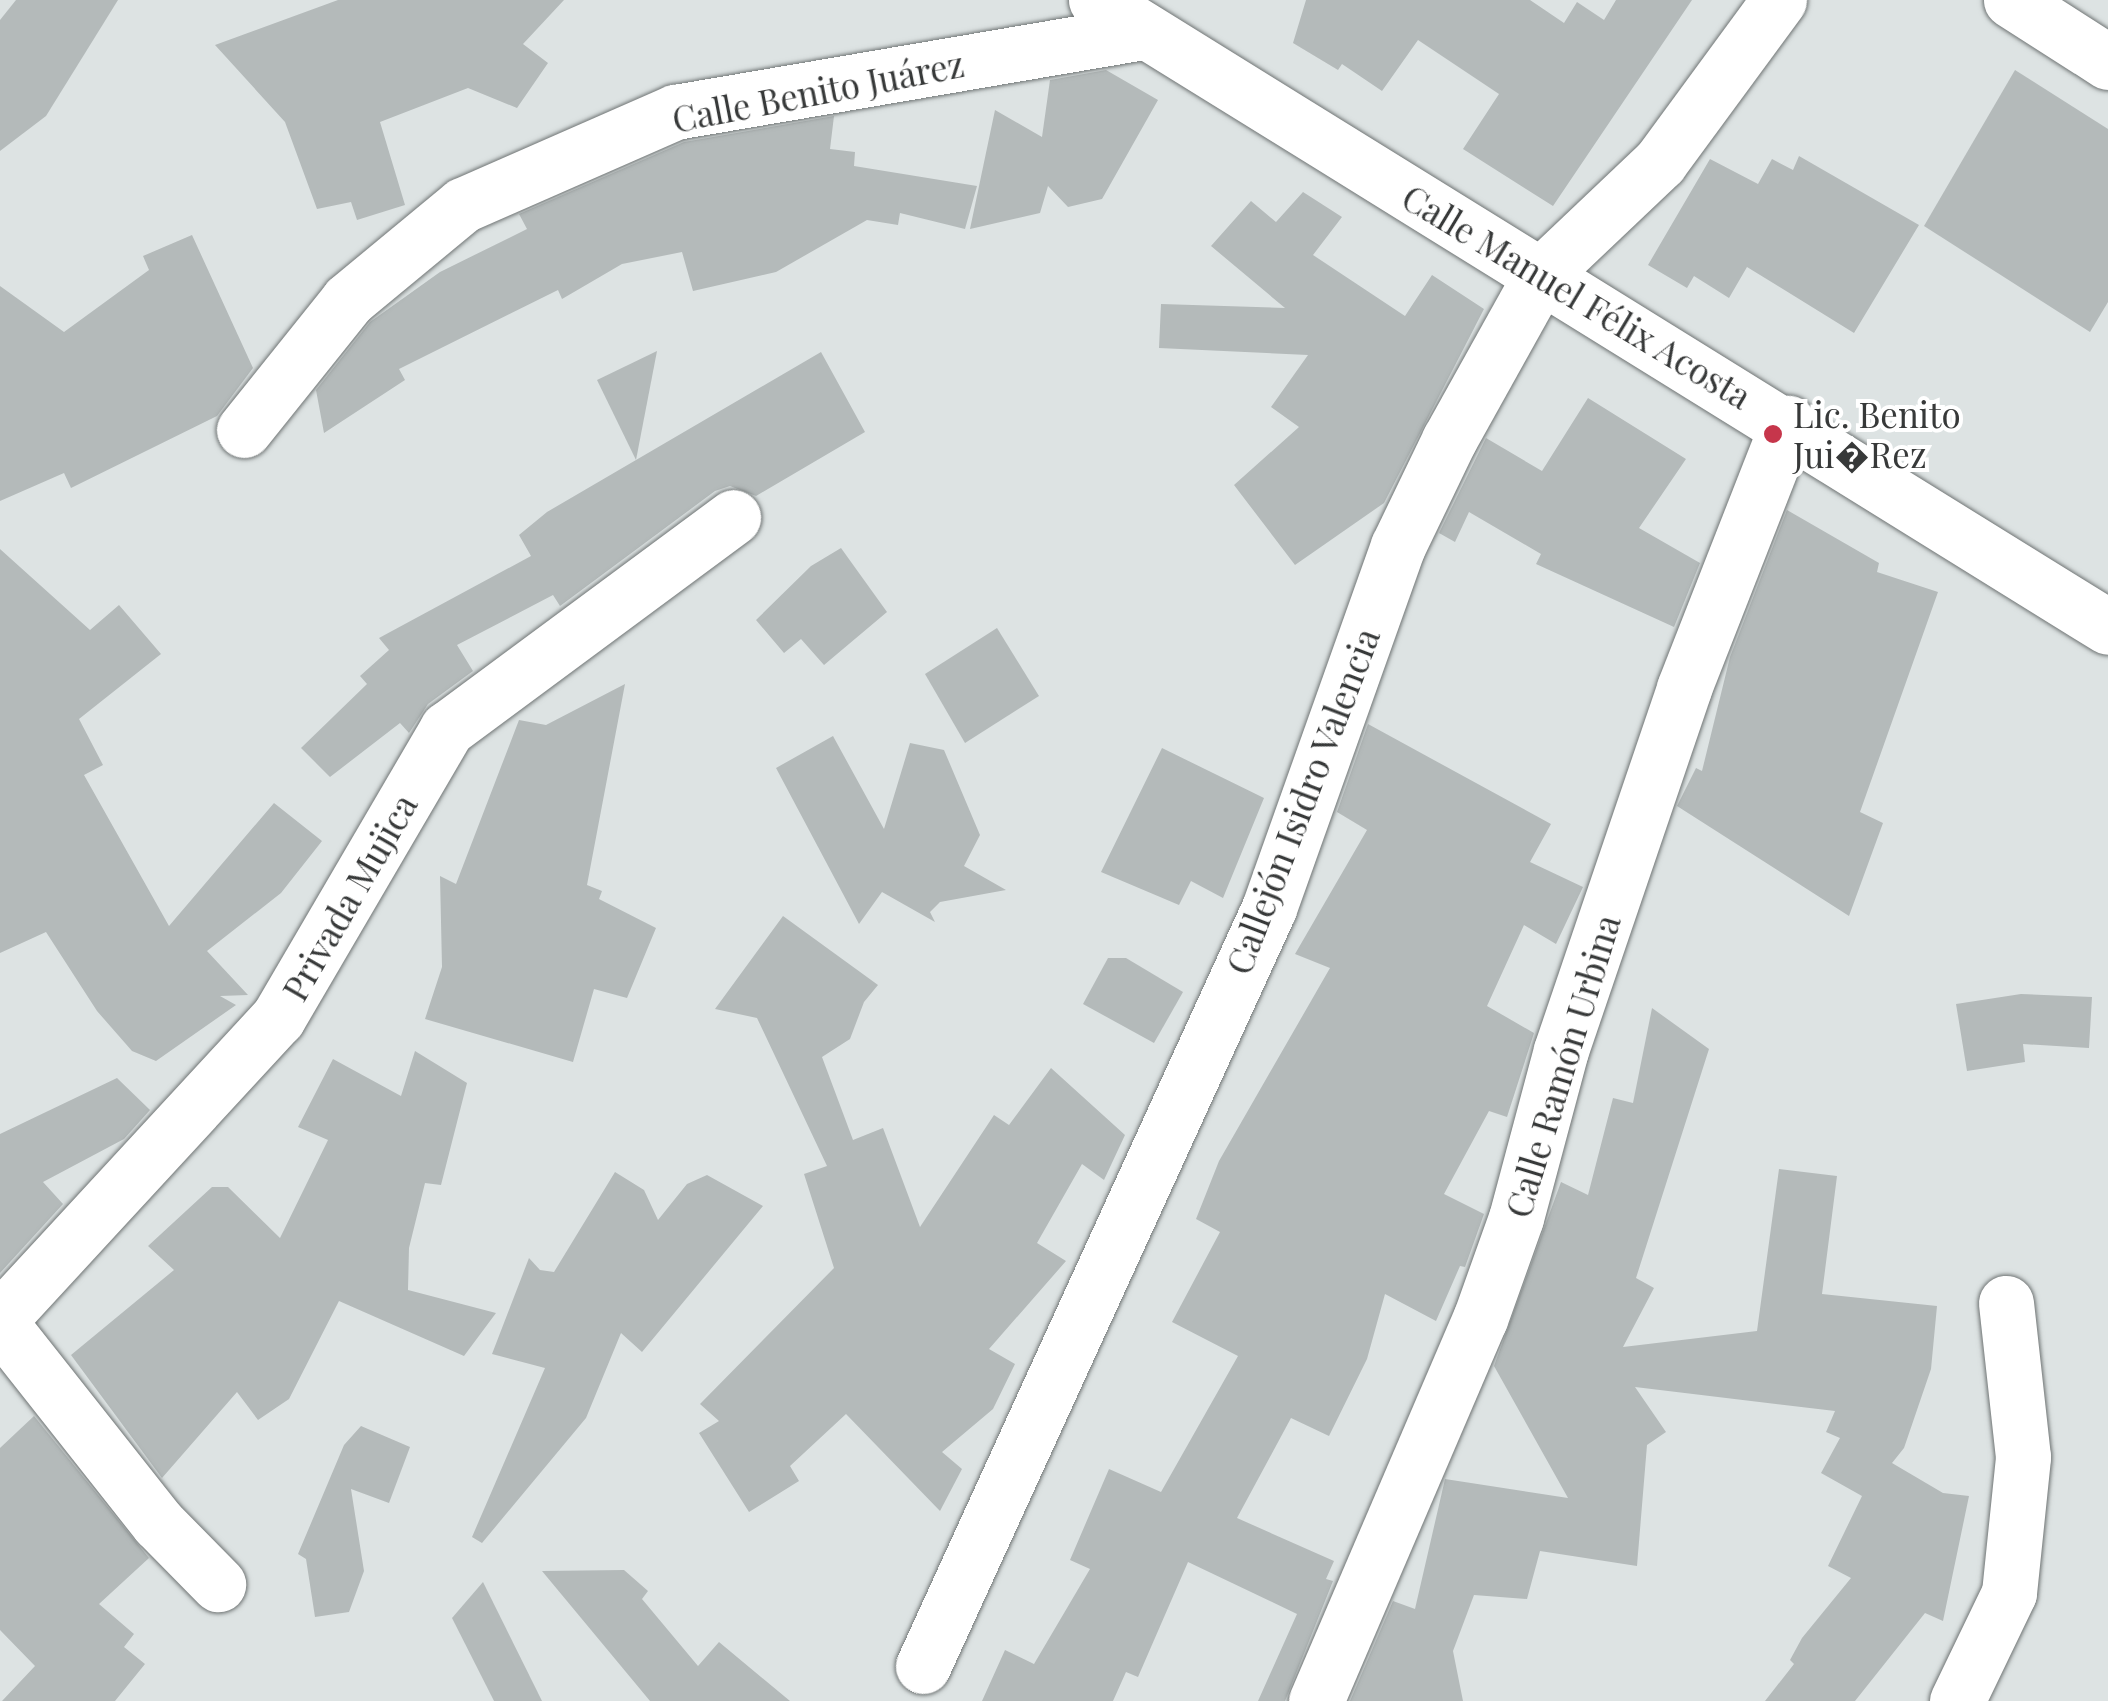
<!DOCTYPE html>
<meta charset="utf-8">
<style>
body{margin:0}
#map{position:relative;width:2108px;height:1701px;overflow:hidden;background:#dde3e3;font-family:"Playfair Display",serif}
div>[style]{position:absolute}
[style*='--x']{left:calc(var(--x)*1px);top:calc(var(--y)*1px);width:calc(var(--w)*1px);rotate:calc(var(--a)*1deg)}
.building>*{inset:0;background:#b4baba}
.roads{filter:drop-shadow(0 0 2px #6f7474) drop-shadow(0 0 2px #6f7474)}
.street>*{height:55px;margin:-27.5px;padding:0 27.5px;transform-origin:27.5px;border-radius:27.5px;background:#fff}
.dots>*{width:28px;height:28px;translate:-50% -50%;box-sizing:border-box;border:5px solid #fff;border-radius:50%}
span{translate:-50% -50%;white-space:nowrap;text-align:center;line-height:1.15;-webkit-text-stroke:8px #fff;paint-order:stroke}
.street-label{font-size:35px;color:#373939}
.poi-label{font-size:35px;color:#373939}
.left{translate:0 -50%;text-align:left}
</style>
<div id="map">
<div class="building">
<div style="clip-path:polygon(16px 0,118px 0,46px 116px,0 151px,0 20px)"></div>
<div style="clip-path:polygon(338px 0,564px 0,523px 44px,548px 63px,517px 108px,468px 88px,380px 122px,405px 205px,357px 220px,351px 202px,317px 209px,285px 122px,215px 45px)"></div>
<div style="clip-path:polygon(1306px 0,1530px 0,1564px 23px,1577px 2px,1604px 20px,1616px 0,1692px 0,1553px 206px,1463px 149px,1499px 94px,1418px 40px,1382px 91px,1342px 64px,1338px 70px,1293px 43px)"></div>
<div style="clip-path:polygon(1106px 70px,1158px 100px,1102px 199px,1068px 207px,1048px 186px,1040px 213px,970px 229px,995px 110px,1042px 137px,1050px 80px)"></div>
<div style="clip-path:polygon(2015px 70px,2108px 129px,2108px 302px,2090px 332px,1924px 226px)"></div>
<div style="clip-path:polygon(834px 116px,830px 149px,855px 152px,854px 166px,977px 186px,965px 229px,900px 213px,898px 225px,867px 220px,776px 272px,693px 291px,682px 252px,622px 264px,562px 299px,558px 290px,399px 369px,405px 380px,324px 433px,316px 390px,370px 322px,440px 272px,527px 229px,519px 214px,684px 142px)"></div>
<div style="clip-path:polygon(1799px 156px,1919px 225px,1854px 333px,1747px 267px,1729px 298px,1694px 276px,1687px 288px,1648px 265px,1710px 159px,1758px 184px,1772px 159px,1793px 170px)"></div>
<div style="clip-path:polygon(1303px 192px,1342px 217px,1313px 255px,1405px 316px,1432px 275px,1484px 309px,1384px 503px,1295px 565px,1234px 485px,1299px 427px,1271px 407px,1308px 355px,1159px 348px,1161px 304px,1285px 308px,1211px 246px,1251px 201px,1276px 222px)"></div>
<div style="clip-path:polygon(192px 235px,253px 368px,217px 416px,71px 488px,64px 473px,0 501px,0 286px,64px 332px,149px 270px,143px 256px)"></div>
<div style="clip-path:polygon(657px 351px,636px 460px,597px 380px)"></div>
<div style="clip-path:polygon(821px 352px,865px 432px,756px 496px,730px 486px,715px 491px,560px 606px,553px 595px,457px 645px,473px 671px,428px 704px,409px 733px,400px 723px,330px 777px,301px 748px,367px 684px,360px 676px,389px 650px,379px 638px,531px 556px,519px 535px,547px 512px)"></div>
<div style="clip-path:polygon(1588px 398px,1686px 459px,1639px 528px,1700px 563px,1674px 627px,1536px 564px,1541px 554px,1469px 512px,1455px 542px,1439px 533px,1486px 438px,1542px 471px)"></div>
<div style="clip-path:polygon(1787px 510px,1879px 563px,1877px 572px,1938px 592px,1860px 812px,1883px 823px,1849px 916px,1677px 806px,1696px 768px,1702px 771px,1730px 657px)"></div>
<div style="clip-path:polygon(841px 548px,887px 612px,824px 665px,801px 639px,784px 653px,756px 620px,811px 566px)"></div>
<div style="clip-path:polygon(0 549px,90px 630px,119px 605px,161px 654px,79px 719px,103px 765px,84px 775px,169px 926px,274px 803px,322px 841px,281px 893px,207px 951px,248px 995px,220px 996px,236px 1005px,156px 1061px,132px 1051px,97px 1011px,46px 932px,0 953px)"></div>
<div style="clip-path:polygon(997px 628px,1039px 696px,965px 743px,925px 674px)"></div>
<div style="clip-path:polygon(625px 684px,587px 885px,602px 891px,599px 899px,656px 928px,627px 998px,594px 989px,573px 1062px,425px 1019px,442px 967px,440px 876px,456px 884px,519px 720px,546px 725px)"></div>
<div style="clip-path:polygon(1368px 724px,1551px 824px,1530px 862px,1583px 887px,1556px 944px,1524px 925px,1487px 1006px,1534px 1033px,1507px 1117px,1489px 1111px,1444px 1194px,1484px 1214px,1465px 1267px,1460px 1266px,1436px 1321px,1385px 1294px,1367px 1359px,1329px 1436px,1291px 1418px,1237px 1518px,1334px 1561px,1326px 1579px,1333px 1581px,1285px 1701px,1258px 1701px,1297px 1614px,1188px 1562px,1138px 1677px,1126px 1672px,1113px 1701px,982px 1701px,1005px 1650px,1034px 1664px,1090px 1569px,1070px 1560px,1109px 1469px,1161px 1492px,1238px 1356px,1172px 1322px,1220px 1232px,1196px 1219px,1219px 1161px,1330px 968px,1295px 954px,1367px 830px,1337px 812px)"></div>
<div style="clip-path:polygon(833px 736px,884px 829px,910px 743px,944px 750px,980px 835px,964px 866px,1006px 890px,940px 902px,930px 912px,935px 922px,882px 892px,859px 924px,776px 768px)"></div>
<div style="clip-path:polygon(1162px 748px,1264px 798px,1223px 898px,1191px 881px,1179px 905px,1101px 872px)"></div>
<div style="clip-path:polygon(783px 916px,878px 985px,864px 1002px,850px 1039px,822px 1057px,853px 1140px,883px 1128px,920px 1227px,994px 1115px,1009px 1125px,1051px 1068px,1125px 1135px,1104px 1180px,1082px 1164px,1037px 1243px,1066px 1261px,989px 1349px,1015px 1364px,993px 1409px,942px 1452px,962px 1469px,940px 1511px,846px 1414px,790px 1466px,799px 1481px,749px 1512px,699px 1433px,719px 1421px,700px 1404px,834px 1268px,804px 1174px,827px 1166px,757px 1018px,715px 1009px)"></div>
<div style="clip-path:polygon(1108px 958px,1126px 958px,1183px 992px,1154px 1043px,1083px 1004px)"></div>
<div style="clip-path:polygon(2021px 994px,2092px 997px,2089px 1048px,2023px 1044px,2025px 1062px,1967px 1071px,1956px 1004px)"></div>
<div style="clip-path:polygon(1652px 1008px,1709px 1049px,1636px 1278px,1654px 1288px,1623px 1347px,1757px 1331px,1779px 1169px,1837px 1176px,1822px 1294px,1937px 1306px,1931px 1369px,1904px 1448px,1892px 1463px,1943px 1493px,1969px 1496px,1943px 1621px,1925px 1613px,1855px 1701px,1765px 1701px,1794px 1664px,1790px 1660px,1802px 1638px,1851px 1578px,1828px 1566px,1862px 1496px,1821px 1473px,1840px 1438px,1826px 1432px,1835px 1411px,1635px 1387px,1666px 1432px,1647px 1445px,1637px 1566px,1540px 1551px,1527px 1599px,1474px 1595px,1453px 1651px,1463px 1701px,1350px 1701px,1393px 1601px,1415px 1609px,1445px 1479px,1568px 1498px,1494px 1366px,1561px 1182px,1588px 1195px,1613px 1098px,1633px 1103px)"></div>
<div style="clip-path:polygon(415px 1051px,467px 1083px,441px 1185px,425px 1183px,409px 1248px,408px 1290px,496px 1313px,464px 1356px,339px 1301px,289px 1399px,258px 1420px,237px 1392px,162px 1478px,71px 1355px,174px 1270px,148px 1246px,212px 1187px,228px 1187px,280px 1238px,328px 1140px,298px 1127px,333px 1059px,401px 1096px)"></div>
<div style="clip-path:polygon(117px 1078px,150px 1110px,124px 1139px,43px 1182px,63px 1204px,0 1273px,0 1134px)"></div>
<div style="clip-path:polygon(615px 1172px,644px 1190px,658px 1220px,687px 1184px,707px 1175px,763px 1206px,642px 1352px,621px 1333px,586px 1418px,482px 1543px,472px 1537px,545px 1368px,492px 1354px,529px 1258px,540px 1270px,554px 1272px)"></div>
<div style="clip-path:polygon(34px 1416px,149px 1558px,99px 1604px,134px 1634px,124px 1647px,145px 1664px,115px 1701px,2px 1701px,35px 1666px,0 1630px,0 1448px)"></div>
<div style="clip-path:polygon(361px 1426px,410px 1447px,389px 1503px,351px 1489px,364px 1571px,349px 1612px,315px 1617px,306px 1559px,298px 1554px,344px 1445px)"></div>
<div style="clip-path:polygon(624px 1570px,648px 1591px,642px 1599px,698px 1666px,719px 1642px,790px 1701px,650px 1701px,542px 1571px)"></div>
<div style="clip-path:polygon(483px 1582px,542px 1701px,494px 1701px,452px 1618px)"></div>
</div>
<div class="roads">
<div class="street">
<div style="--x:1096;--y:0;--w:1190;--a:31.78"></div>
<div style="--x:2011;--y:0;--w:115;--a:32.6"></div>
<div style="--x:244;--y:430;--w:166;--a:-51.3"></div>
<div style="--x:348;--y:300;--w:149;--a:-39.6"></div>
<div style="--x:463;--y:205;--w:232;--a:-23.7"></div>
<div style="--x:675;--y:112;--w:475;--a:-9.7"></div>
<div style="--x:0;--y:1319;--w:410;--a:-47.3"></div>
<div style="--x:278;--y:1018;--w:335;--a:-59.7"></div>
<div style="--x:447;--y:729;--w:356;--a:-36.5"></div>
<div style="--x:0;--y:1323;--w:255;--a:51.7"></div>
<div style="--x:158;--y:1523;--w:86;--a:45.5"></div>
<div style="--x:923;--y:1666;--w:833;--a:-65.46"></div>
<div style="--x:1269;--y:908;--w:384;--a:-70.4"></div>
<div style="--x:1398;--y:546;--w:118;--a:-64.3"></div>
<div style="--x:1449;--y:440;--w:189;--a:-60.9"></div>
<div style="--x:1541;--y:275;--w:164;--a:-43.5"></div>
<div style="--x:1660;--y:162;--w:201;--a:-53.7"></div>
<div style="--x:1316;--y:1701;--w:416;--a:-66.8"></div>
<div style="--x:1480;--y:1319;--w:107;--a:-70.4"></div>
<div style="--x:1516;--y:1218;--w:174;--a:-75"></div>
<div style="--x:1561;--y:1050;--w:382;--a:-71.2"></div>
<div style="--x:1684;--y:688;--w:285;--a:-68.6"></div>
<div style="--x:1957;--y:1701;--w:120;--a:-64.3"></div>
<div style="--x:2009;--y:1593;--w:137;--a:-84.1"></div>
<div style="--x:2023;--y:1457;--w:155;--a:-96.3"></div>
</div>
</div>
<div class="dots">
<div style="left:1773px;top:434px;background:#c6364b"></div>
</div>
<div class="street-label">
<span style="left:818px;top:91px;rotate:-11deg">Calle Benito Juárez</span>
<span style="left:1577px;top:296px;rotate:31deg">Calle Manuel Félix Acosta</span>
<span style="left:1302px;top:801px;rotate:-69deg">Callejón Isidro Valencia</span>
<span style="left:349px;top:897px;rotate:-60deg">Privada Mujica</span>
<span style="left:1562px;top:1066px;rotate:-73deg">Calle Ramón Urbina</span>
</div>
<div class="poi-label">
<span class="left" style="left:1793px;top:434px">Lic. Benito<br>Jui�Rez</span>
</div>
</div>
